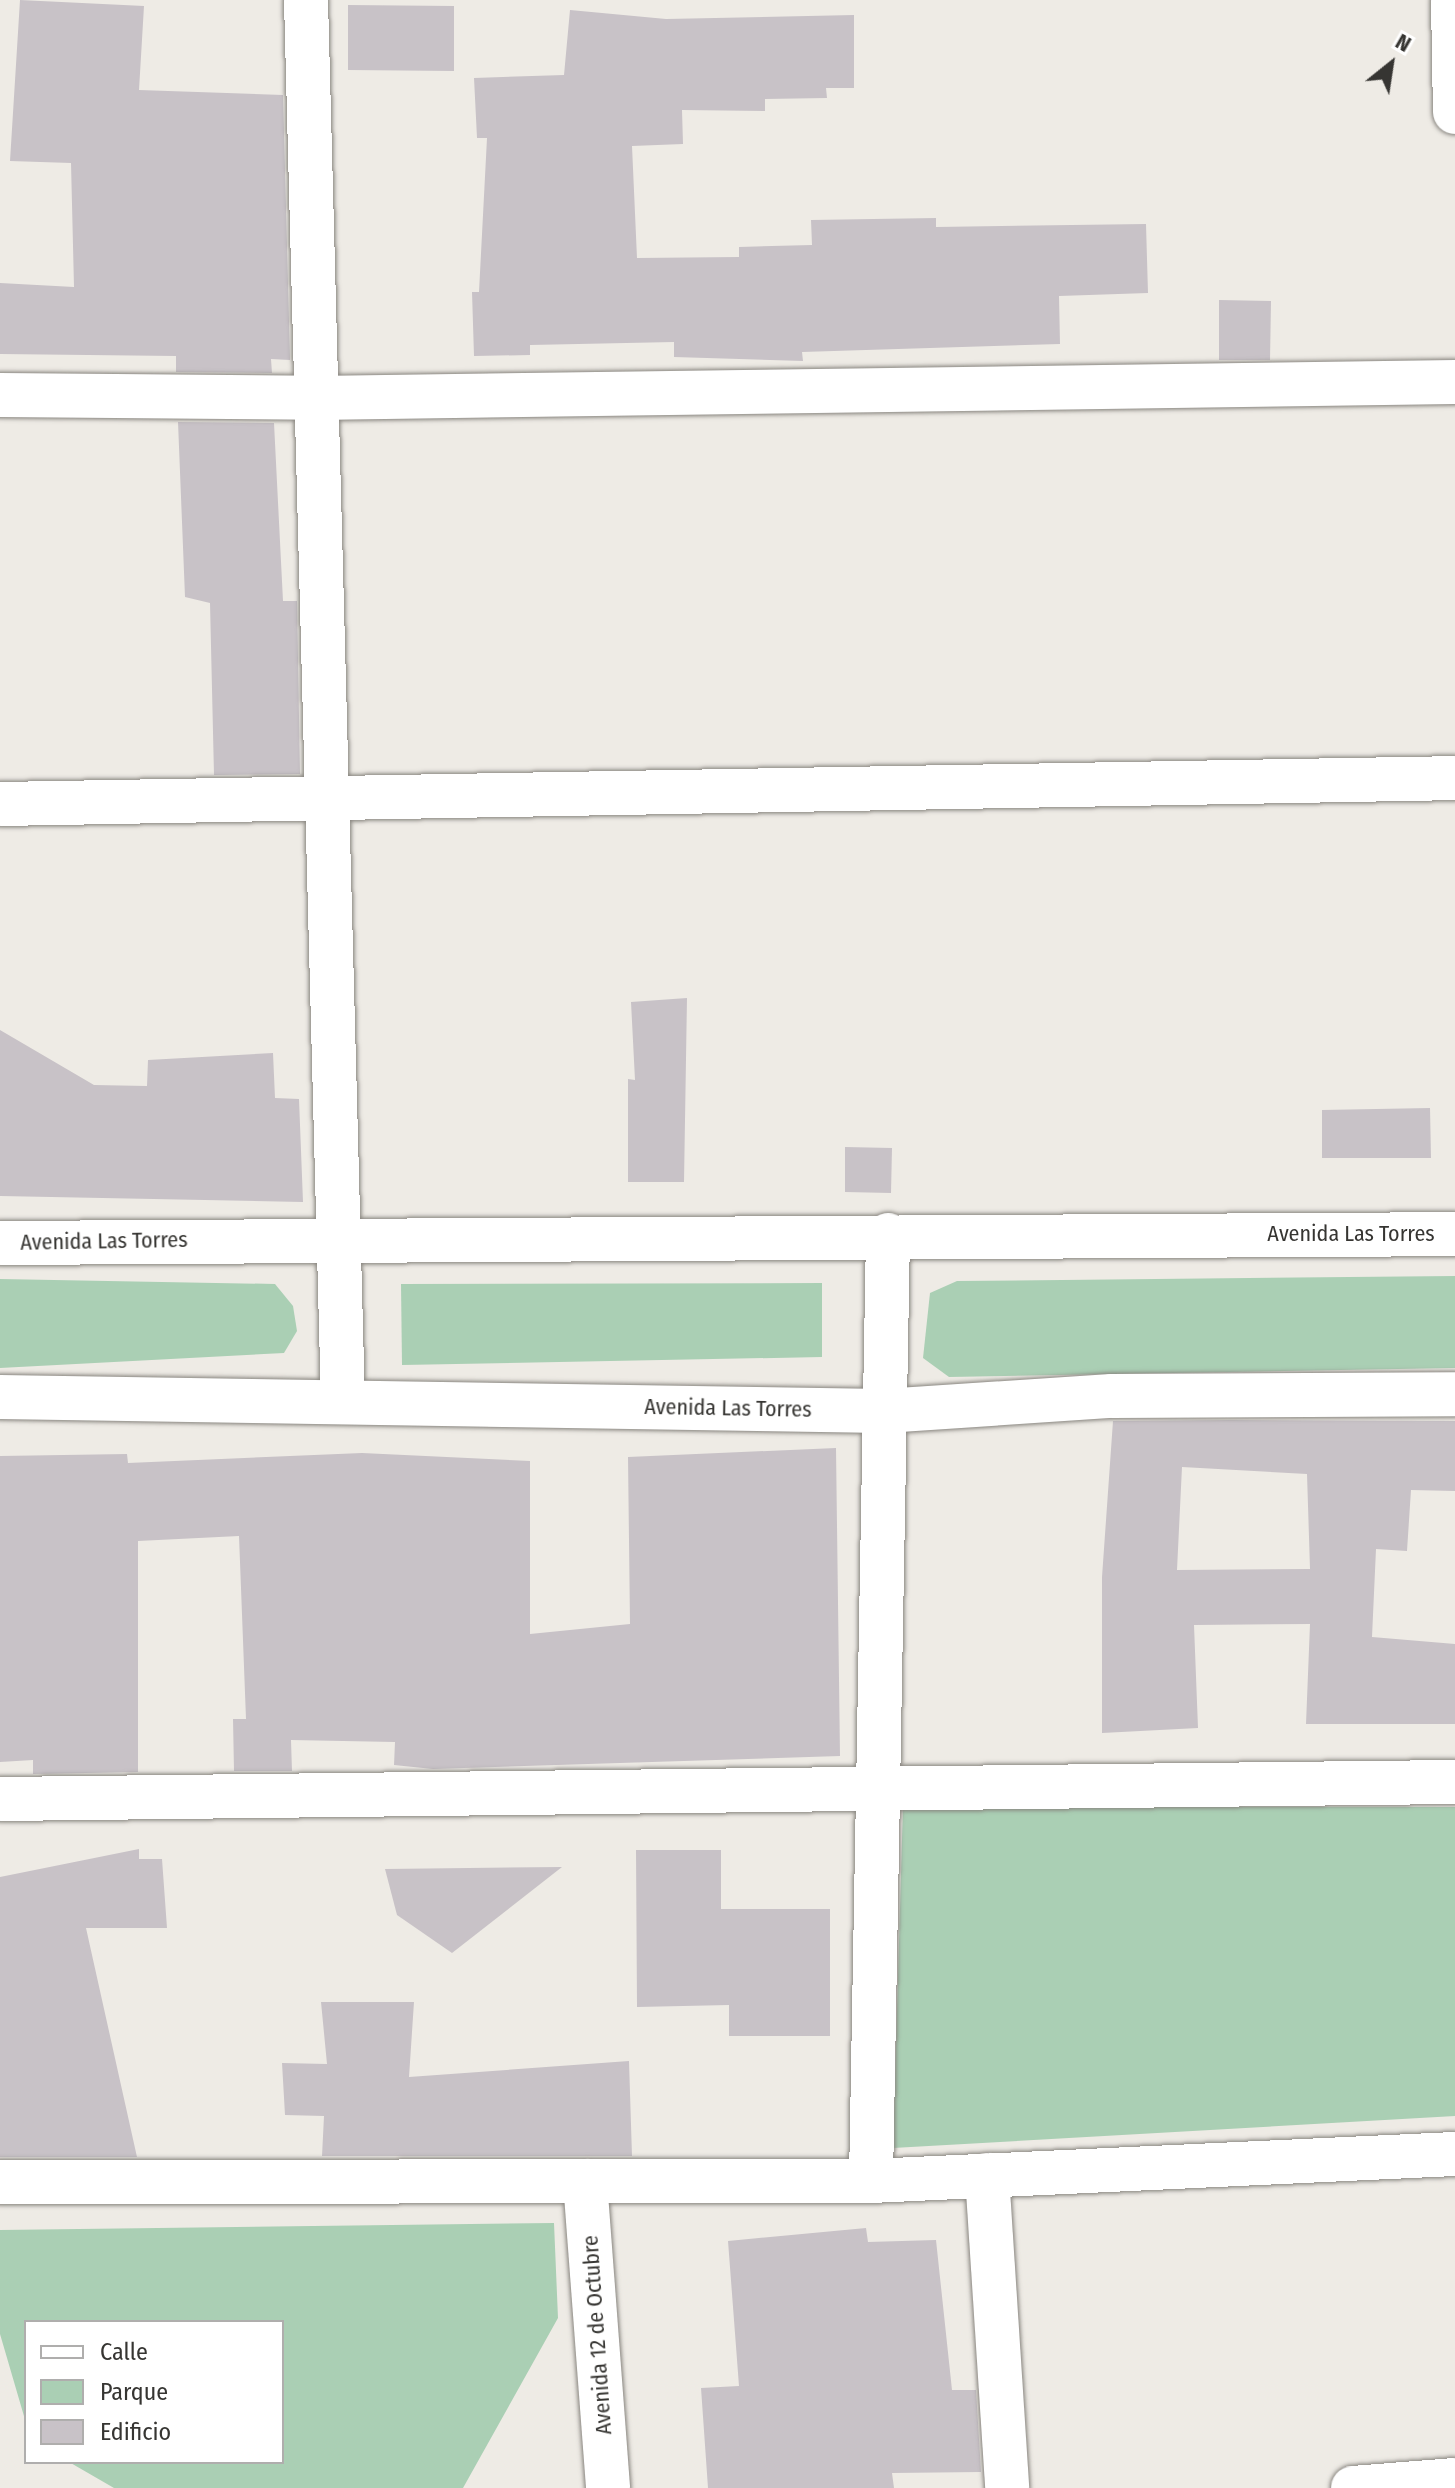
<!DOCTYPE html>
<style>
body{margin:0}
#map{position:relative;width:1455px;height:2488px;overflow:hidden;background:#eeebe5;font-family:"Fira Sans Condensed",sans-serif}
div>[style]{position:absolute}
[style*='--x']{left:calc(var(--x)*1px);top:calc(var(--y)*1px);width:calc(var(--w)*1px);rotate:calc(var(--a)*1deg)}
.green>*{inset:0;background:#aacfb4}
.building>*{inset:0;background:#c8c2c7}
.roads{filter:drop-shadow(0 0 2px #898680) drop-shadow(0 0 2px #898680)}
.minor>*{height:44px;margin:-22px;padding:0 22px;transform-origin:22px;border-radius:22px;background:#fff}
.tertiary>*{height:44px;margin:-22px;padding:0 22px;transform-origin:22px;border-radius:22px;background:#fff}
span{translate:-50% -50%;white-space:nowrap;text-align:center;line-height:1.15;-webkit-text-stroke:7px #fff;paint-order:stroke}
.street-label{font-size:22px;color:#363532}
.legend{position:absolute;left:24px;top:2320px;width:260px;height:144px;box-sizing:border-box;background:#fff;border:2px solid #afaead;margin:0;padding:10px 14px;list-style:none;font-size:24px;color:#363532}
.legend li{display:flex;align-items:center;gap:16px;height:40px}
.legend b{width:40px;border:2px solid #afaead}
.north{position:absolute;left:1351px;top:24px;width:80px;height:80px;-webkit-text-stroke:6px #fff;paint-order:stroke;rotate:30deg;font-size:22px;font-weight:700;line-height:32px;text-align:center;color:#363532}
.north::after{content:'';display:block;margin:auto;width:28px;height:36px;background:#363532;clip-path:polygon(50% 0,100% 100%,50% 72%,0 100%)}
</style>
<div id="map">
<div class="green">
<div style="clip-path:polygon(1455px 1276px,1455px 1368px,949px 1377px,923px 1358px,930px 1293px,957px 1281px)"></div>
<div style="clip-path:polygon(0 1279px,275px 1284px,293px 1306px,297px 1331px,284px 1353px,0 1368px)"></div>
<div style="clip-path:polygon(822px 1283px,822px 1357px,402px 1365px,401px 1284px)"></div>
<div style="clip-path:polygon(903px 1806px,1455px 1807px,1455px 2116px,893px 2148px)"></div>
<div style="clip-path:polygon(554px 2223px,558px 2318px,463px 2488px,114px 2488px,69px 2462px,282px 2462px,282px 2322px,26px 2322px,26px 2423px,0 2334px,0 2230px)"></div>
</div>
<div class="building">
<div style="clip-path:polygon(20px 0,144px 6px,139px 90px,283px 95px,290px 360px,271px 359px,272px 373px,176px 372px,176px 356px,0 354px,0 283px,74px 287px,71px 163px,10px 161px)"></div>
<div style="clip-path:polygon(348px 5px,454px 6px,454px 71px,348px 70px)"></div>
<div style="clip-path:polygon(570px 10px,666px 19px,854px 15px,854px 88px,826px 88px,827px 98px,765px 99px,765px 111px,682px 110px,683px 144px,632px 146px,637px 258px,739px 257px,739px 247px,812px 245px,811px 220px,936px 218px,936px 227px,1146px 224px,1148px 293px,1059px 296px,1060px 344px,802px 352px,803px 361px,674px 357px,674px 342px,530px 345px,530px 355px,474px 356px,472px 292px,479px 292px,487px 138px,477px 138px,474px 78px,564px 75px)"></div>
<div style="clip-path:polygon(1219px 300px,1271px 301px,1270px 360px,1219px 360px)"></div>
<div style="clip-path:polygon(178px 422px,274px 423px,283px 601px,297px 601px,300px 774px,214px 775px,210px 603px,185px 597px)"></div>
<div style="clip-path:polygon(687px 998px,684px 1182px,628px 1182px,628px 1079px,635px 1080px,631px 1002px)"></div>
<div style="clip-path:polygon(0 1030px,94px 1085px,147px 1086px,148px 1060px,273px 1053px,275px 1098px,299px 1099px,303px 1202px,0 1196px)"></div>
<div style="clip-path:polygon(1430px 1108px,1431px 1158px,1322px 1158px,1322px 1110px)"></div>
<div style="clip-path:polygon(845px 1147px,892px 1148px,891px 1193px,845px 1192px)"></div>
<div style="clip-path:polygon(evenodd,1233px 1420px,1455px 1421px,1455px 1491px,1411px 1490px,1407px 1551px,1376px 1549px,1372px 1637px,1455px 1644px,1455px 1724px,1306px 1724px,1310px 1624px,1194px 1625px,1198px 1728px,1102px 1733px,1102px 1577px,1113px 1421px,1233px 1420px,1182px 1467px,1307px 1474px,1310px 1569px,1177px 1570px,1182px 1467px)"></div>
<div style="clip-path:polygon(836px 1448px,840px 1756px,433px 1769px,394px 1765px,395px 1742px,291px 1740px,292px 1771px,234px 1771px,233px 1719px,246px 1719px,239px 1536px,138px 1541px,138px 1772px,33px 1774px,33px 1760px,0 1762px,0 1456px,127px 1454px,128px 1463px,362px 1453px,530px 1461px,530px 1634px,630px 1624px,628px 1457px)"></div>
<div style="clip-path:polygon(139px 1849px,139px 1859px,162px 1859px,167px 1928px,86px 1928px,137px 2157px,0 2157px,0 1877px)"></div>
<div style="clip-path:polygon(636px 1850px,721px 1850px,721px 1909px,830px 1909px,830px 2036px,729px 2036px,729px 2005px,637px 2007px)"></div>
<div style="clip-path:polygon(562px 1867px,452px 1953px,397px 1915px,385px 1869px)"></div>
<div style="clip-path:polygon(321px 2002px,414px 2002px,409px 2077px,629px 2061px,632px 2156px,322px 2156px,324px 2116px,285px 2115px,282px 2063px,327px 2064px)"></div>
<div style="clip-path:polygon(866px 2228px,868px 2242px,936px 2240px,952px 2390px,976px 2390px,981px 2472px,892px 2473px,894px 2488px,708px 2488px,701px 2388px,739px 2386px,728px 2241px)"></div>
</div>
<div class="roads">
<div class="minor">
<div style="--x:306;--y:0;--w:1402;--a:88.49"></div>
<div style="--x:1453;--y:0;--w:112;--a:89"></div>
<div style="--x:0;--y:395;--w:315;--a:0.5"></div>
<div style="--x:315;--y:398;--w:1140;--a:-0.8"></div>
<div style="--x:0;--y:804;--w:1455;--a:-1.02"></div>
<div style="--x:0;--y:1799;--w:1455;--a:-0.67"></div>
<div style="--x:987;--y:2175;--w:314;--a:86.3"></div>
<div style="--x:585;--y:2181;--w:308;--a:85.7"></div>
<div style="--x:871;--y:2181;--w:946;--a:-88.97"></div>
<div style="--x:0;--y:2182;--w:871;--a:-0.07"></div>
<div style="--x:871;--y:2181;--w:585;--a:-2.65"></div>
<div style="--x:1353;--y:2488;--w:102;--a:-4.5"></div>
</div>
<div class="tertiary">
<div style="--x:0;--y:1243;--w:1455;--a:-0.35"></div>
<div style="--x:0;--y:1397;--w:884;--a:0.91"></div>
<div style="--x:884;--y:1411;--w:228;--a:-3.8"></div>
<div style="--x:1112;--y:1396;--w:343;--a:-0.3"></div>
</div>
</div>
<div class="street-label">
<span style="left:1351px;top:1234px">Avenida Las Torres</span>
<span style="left:104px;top:1241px;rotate:-1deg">Avenida Las Torres</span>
<span style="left:728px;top:1408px;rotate:1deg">Avenida Las Torres</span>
<span style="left:597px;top:2335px;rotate:-94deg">Avenida 12 de Octubre</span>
</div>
<ul class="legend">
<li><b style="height:10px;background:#fff"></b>Calle</li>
<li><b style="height:22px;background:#aacfb4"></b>Parque</li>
<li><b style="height:22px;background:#c8c2c7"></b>Edificio</li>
</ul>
<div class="north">N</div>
</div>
